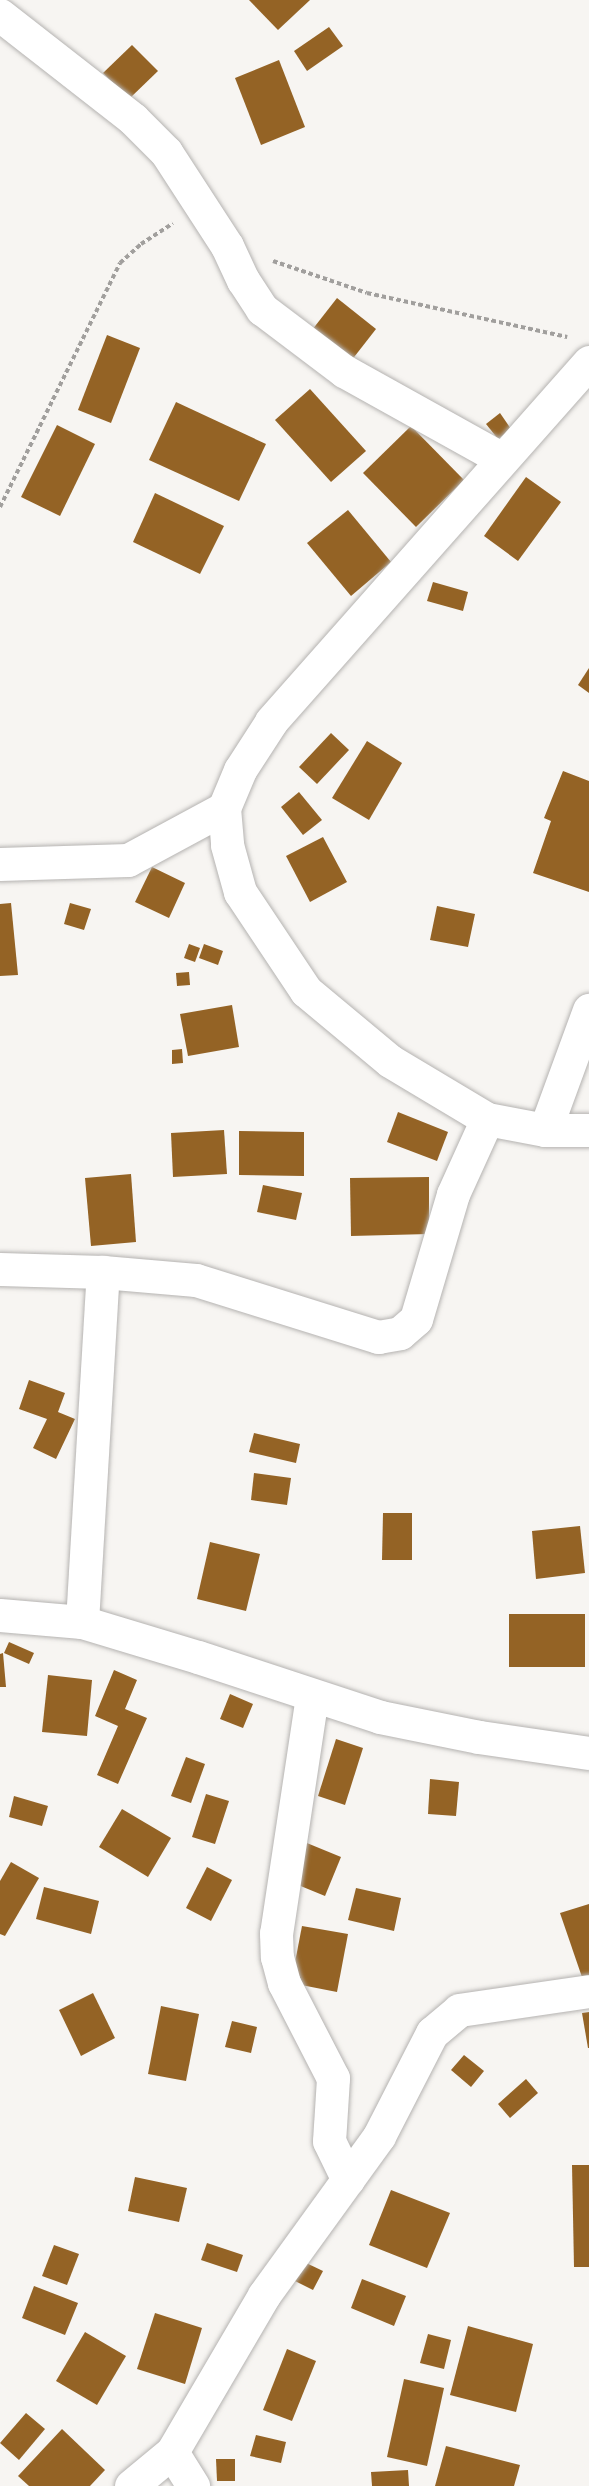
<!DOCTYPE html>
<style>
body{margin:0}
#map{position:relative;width:589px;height:2486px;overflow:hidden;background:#f7f5f2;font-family:"Noto Sans",sans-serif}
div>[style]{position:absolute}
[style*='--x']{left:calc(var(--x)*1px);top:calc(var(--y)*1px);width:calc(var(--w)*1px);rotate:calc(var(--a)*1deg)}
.building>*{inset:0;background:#946325}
.path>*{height:4px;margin-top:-2px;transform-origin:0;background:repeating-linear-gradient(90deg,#a19f9d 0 4.5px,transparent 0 7.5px)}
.roads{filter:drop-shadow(0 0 2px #b5b3b1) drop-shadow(0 0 2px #b5b3b1)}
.minor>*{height:33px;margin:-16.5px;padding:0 16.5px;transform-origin:16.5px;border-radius:16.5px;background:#fff}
span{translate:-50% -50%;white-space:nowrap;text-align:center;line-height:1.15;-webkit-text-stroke:6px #fff;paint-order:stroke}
</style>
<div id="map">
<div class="building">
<div style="clip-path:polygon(249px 0,310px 0,278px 30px)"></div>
<div style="clip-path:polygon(329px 27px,343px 46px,307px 71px,294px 51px)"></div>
<div style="clip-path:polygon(132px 45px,158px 71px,129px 99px,103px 73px)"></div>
<div style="clip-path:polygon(279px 60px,305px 127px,261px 145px,235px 78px)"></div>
<div style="clip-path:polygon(337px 298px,376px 329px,351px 361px,312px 330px)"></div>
<div style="clip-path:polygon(107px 335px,140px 348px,111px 423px,78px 410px)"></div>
<div style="clip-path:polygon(310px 389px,366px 451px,331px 482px,275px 420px)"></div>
<div style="clip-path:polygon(176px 402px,266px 444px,239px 501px,149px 460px)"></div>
<div style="clip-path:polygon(500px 413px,511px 429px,498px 439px,486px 424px)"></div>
<div style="clip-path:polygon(57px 425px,95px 444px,60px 516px,21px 497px)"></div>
<div style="clip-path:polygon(411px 426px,464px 480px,416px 527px,363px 473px)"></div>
<div style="clip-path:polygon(526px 477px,561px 502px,518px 561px,484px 536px)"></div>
<div style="clip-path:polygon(155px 493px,224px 526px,200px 574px,133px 542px)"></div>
<div style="clip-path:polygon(348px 510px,391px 562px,351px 596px,307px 543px)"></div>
<div style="clip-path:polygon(433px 582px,468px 592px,463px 611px,427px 601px)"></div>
<div style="clip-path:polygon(589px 668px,589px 693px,578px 685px)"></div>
<div style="clip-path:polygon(331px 733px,349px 750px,317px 784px,299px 767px)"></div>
<div style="clip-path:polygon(367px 741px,402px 763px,369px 820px,332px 798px)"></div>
<div style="clip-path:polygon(563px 771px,589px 781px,589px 892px,533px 873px,551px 821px,544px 818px)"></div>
<div style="clip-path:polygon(299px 792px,322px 820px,303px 835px,281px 807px)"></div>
<div style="clip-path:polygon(323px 837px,347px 882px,310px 902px,286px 856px)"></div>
<div style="clip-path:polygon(152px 867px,185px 883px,169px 918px,135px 902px)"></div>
<div style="clip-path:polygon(11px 903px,18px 975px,0 976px,0 904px)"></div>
<div style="clip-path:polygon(70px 903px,91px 909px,84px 930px,64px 924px)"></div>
<div style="clip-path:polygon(437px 906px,475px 914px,468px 947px,430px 940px)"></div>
<div style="clip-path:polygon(189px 944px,200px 948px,195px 962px,184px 958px)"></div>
<div style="clip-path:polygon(204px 944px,223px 951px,218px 965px,199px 958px)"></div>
<div style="clip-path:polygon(189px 972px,190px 985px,177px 986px,176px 973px)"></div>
<div style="clip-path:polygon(232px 1005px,239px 1047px,188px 1056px,180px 1014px)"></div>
<div style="clip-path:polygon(182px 1049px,183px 1063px,172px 1064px,172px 1050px)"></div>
<div style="clip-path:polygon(398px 1112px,448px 1132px,437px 1161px,387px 1142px)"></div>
<div style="clip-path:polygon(224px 1130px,227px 1174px,173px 1177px,171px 1133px)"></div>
<div style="clip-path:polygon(239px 1131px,304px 1132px,304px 1176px,239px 1175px)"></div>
<div style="clip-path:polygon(131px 1174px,136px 1242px,91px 1246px,85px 1178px)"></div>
<div style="clip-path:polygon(429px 1177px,429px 1234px,351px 1236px,350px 1178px)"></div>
<div style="clip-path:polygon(263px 1185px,302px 1193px,296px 1220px,257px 1212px)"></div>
<div style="clip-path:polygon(29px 1380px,65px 1393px,58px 1412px,75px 1419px,56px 1459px,33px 1448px,47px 1419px,19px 1409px)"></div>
<div style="clip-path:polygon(254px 1433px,300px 1444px,296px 1463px,249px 1452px)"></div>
<div style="clip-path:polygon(254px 1473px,291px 1478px,287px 1505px,251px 1500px)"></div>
<div style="clip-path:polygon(383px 1513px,412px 1513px,412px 1560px,382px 1560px)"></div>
<div style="clip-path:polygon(580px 1526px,585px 1573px,536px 1579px,532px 1531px)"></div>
<div style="clip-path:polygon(210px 1542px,260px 1554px,246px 1611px,197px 1599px)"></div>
<div style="clip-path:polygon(509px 1614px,585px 1614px,585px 1667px,509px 1667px)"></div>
<div style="clip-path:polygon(9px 1642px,34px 1653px,29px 1664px,4px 1653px)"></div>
<div style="clip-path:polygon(3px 1653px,6px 1687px,0 1687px,0 1654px)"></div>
<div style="clip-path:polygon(114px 1670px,137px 1680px,125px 1709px,147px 1718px,118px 1784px,97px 1775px,118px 1726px,95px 1716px)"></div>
<div style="clip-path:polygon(48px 1675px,92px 1680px,87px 1736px,42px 1732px)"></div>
<div style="clip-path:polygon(230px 1694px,253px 1704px,243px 1728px,220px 1719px)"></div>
<div style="clip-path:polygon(336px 1739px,363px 1748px,345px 1805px,318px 1796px)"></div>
<div style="clip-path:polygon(186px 1757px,205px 1764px,191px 1803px,171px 1796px)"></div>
<div style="clip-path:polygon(430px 1779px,459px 1782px,456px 1816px,428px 1814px)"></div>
<div style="clip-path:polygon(206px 1794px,229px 1801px,215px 1844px,192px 1837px)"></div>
<div style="clip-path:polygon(14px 1796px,48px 1806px,42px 1826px,9px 1817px)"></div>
<div style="clip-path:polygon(122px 1809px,171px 1838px,148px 1877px,99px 1847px)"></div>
<div style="clip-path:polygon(302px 1841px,341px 1857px,325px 1896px,286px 1880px)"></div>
<div style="clip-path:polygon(11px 1862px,39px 1878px,5px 1936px,0 1934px,0 1881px)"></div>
<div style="clip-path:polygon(207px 1867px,232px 1880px,211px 1921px,186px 1908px)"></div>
<div style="clip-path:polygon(44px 1887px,99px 1901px,91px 1934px,36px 1919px)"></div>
<div style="clip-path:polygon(356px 1888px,401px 1898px,394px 1931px,348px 1920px)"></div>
<div style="clip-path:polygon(589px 1904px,589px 1981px,584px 1983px,560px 1913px)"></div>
<div style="clip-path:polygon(302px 1926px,348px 1934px,337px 1992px,291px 1983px)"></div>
<div style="clip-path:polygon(93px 1993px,115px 2038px,81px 2056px,59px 2010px)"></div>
<div style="clip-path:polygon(161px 2006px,199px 2014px,186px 2081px,148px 2074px)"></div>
<div style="clip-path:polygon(589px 2012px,589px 2048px,588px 2048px,582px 2013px)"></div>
<div style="clip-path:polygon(232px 2021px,257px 2027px,251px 2053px,225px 2047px)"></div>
<div style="clip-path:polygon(464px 2055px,484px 2071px,471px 2087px,451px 2070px)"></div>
<div style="clip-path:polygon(526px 2079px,538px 2093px,510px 2118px,498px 2104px)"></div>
<div style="clip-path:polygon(572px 2165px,589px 2165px,589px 2267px,574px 2267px)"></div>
<div style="clip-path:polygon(135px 2177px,187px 2188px,179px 2222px,128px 2211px)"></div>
<div style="clip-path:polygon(391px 2190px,450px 2213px,427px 2268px,369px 2245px)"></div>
<div style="clip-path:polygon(207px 2243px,243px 2255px,237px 2272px,201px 2260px)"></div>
<div style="clip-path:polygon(54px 2245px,79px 2254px,67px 2285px,42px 2276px)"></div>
<div style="clip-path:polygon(302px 2261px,323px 2271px,313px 2290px,293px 2280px)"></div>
<div style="clip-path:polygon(362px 2279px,406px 2296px,394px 2326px,351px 2308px)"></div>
<div style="clip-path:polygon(34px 2286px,78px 2303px,65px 2335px,22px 2318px)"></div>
<div style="clip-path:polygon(155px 2313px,202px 2328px,185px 2384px,137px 2369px)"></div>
<div style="clip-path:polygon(468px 2326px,533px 2344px,516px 2412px,450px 2395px)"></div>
<div style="clip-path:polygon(85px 2332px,126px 2356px,97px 2405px,56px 2381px)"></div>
<div style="clip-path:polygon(428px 2334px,451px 2340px,444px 2369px,420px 2363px)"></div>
<div style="clip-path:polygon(287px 2349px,316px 2361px,292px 2421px,263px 2410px)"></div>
<div style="clip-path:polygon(404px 2379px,444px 2388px,427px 2466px,387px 2457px)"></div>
<div style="clip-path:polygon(26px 2413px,45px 2429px,19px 2460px,0 2443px)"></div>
<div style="clip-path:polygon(62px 2429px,105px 2470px,90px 2486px,29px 2486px,18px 2476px)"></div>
<div style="clip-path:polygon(256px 2435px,286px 2442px,281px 2463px,250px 2456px)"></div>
<div style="clip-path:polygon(446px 2446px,520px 2465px,514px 2486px,435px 2486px)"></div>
<div style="clip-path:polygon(216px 2459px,235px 2459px,235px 2481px,217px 2481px)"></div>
<div style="clip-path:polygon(408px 2470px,409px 2486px,372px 2486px,371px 2472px)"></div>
</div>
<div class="path">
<div style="--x:273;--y:261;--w:99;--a:18.8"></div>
<div style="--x:367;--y:293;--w:205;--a:12.4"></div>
<div style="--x:0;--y:507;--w:272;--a:-63.8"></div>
<div style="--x:120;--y:263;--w:28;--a:-42"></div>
<div style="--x:141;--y:244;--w:38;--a:-33"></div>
</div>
<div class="roads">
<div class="minor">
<div style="--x:0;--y:15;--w:169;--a:38"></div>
<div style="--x:133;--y:119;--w:47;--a:45"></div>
<div style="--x:166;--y:152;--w:112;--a:57"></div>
<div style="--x:227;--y:246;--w:38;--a:65"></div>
<div style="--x:243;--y:280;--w:35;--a:57"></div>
<div style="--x:262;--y:309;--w:103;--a:37.1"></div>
<div style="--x:344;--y:371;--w:181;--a:29.1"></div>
<div style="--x:589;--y:362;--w:480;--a:131.5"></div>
<div style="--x:271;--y:722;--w:57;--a:122.9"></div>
<div style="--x:240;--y:770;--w:41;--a:112.8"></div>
<div style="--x:224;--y:808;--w:37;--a:85"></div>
<div style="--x:227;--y:845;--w:49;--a:74.5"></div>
<div style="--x:240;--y:892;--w:119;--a:56.3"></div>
<div style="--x:306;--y:991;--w:109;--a:39.8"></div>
<div style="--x:390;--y:1061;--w:113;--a:30.9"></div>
<div style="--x:487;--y:1119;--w:59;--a:10.7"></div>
<div style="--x:545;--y:1130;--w:44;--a:0"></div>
<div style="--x:0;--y:864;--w:128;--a:-1.8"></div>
<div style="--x:128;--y:860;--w:109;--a:-28.4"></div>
<div style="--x:545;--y:1130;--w:128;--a:-69.9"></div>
<div style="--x:0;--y:1269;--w:103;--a:1.7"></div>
<div style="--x:103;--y:1272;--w:93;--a:4.9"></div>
<div style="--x:196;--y:1280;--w:191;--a:17.4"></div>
<div style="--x:378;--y:1337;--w:22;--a:-10"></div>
<div style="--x:400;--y:1333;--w:21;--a:-41"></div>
<div style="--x:416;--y:1319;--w:130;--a:-73.5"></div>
<div style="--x:453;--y:1194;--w:82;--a:-65.6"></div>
<div style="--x:0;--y:1615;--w:82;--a:4.9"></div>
<div style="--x:82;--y:1622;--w:121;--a:16.8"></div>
<div style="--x:198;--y:1657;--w:192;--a:18.2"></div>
<div style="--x:380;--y:1717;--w:101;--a:11.4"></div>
<div style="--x:479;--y:1737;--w:111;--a:8.3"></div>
<div style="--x:82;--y:1622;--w:351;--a:-86.6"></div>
<div style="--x:312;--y:1696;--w:240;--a:98.6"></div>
<div style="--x:276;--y:1933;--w:24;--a:88"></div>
<div style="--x:277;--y:1957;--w:27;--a:75"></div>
<div style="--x:284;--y:1983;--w:107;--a:62.7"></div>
<div style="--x:333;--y:2078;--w:63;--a:93.6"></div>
<div style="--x:329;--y:2141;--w:43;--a:64"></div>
<div style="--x:172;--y:2452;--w:40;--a:58"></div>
<div style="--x:131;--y:2486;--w:53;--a:-39.7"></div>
<div style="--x:172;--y:2452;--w:182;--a:-59.6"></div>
<div style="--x:264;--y:2295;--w:196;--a:-54.1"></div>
<div style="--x:379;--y:2136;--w:116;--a:-62.8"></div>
<div style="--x:432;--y:2033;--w:35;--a:-40"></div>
<div style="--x:459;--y:2010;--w:131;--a:-8.3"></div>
</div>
</div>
</div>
